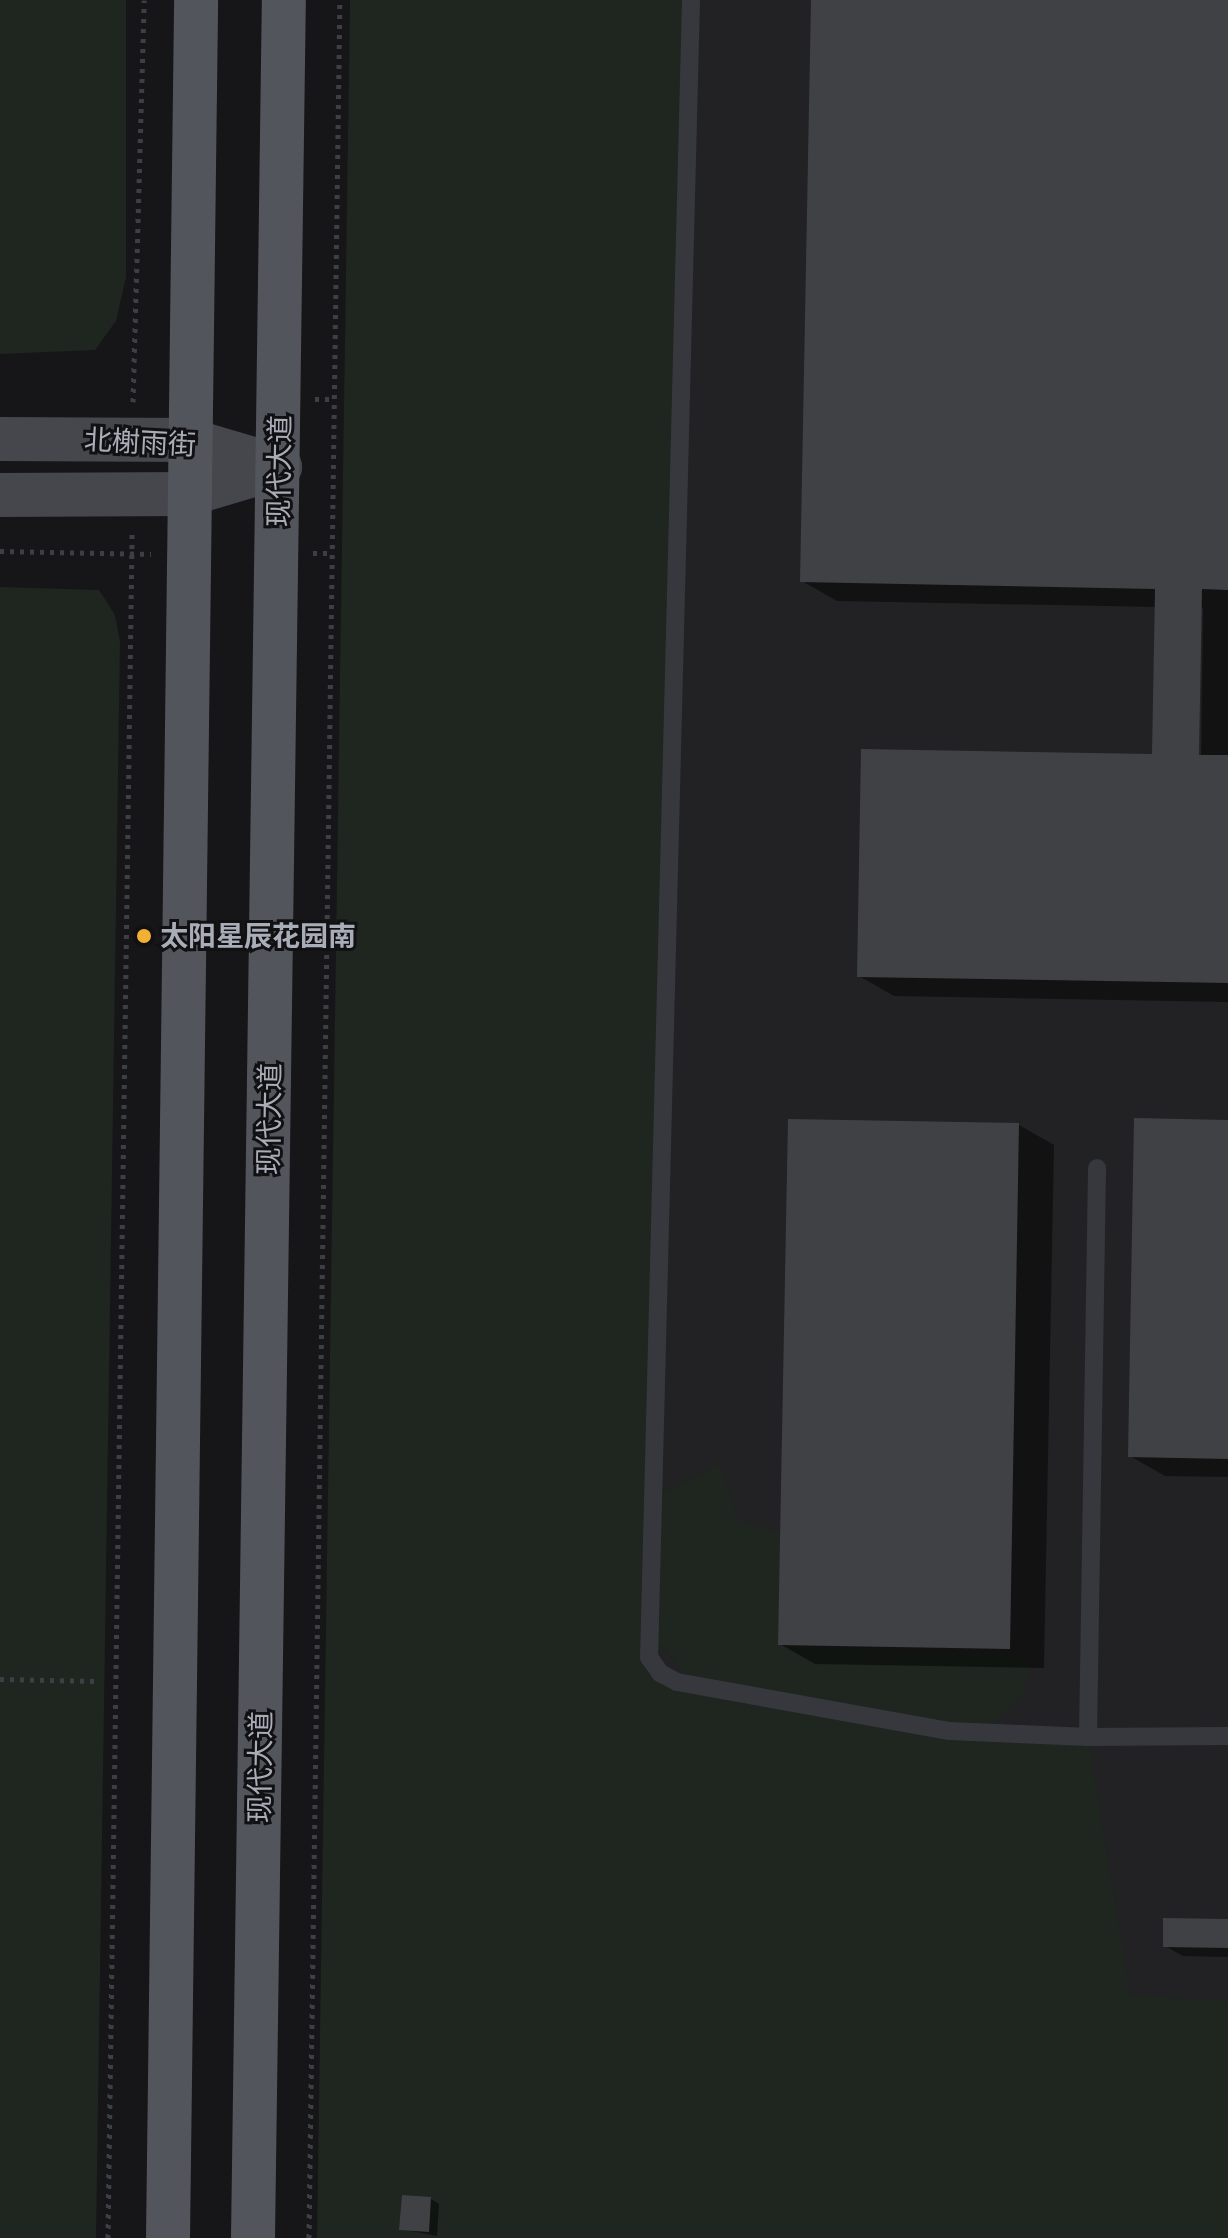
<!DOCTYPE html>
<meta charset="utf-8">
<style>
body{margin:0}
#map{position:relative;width:1228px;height:2238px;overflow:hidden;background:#161618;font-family:"PT Sans","Noto Sans SC",sans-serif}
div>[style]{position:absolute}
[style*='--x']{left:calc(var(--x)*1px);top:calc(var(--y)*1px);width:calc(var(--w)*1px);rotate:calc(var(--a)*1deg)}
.built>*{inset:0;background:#222225}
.green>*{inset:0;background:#1e261f}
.shadow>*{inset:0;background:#0007}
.building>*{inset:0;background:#404145}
.path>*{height:5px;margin-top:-2.5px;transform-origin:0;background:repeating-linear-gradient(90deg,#3d3f44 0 4px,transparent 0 10px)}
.service>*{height:18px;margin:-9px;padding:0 9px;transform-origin:9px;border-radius:9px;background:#37383d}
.secondary>*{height:44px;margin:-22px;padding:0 22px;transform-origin:22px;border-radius:22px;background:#45474d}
.primary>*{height:44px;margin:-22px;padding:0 22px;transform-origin:22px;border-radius:22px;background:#53555c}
.dots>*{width:22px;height:22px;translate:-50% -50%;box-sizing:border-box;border:4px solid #111113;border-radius:50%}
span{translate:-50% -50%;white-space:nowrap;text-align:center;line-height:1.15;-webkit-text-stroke:6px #111113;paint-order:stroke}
.street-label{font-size:28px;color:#a8adb8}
.poi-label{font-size:28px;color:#a8adb8;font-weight:700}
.left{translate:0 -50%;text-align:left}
</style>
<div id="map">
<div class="built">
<div style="clip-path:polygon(499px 0,1228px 0,1228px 2238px,471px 2238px)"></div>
</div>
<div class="green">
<div style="clip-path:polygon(0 0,126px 0,126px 277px,116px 321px,95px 350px,0 354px)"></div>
<div style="clip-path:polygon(evenodd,350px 0,692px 0,663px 1493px,720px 1464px,738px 1520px,780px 1533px,778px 1645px,1030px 1656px,1023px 1696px,992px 1723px,1088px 1737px,1130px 1995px,1228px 2001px,1228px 2238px,317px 2238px,350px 0,661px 1645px,688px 1676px,660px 1673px,661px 1645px)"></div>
<div style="clip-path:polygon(0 587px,99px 590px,115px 615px,120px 641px,96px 2238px,0 2238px)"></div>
</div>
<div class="shadow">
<div style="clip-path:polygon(evenodd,813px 0,1228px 0,1228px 1002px,894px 996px,859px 976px,1161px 756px,1157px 607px,837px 601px,802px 581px,813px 0,1199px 608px,1203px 608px,1201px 765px,1197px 765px,1199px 608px)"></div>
<div style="clip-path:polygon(1228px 1122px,1228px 1477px,1165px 1476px,1130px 1456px)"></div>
<div style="clip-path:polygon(1019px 1125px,1054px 1145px,1044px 1668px,815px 1664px,780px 1644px)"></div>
<div style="clip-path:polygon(1228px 1921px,1228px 1957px,1183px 1956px,1165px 1946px)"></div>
<div style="clip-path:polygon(431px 2199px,439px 2204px,437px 2236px,401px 2229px)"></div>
</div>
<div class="building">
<div style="clip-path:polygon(811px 0,1228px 0,1228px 590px,1202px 589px,1199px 755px,1228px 755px,1228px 983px,857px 977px,861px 749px,1152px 754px,1155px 589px,800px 582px)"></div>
<div style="clip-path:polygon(1134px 1118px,1228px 1120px,1228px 1459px,1128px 1457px)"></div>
<div style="clip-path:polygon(788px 1119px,1019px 1123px,1010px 1649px,778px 1645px)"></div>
<div style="clip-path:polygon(1163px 1918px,1228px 1919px,1228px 1948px,1163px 1947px)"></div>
<div style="clip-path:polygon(402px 2195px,431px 2197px,429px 2232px,399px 2230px)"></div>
</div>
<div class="path">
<div style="--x:315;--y:399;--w:19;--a:0"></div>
<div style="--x:133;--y:402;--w:402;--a:-88.4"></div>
<div style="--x:0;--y:551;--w:151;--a:1.1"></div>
<div style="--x:313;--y:553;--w:19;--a:0"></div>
<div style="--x:0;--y:1679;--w:97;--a:1.2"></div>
<div style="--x:108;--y:2238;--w:1706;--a:-89.19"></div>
<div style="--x:309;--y:2238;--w:2238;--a:-89.21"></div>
</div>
<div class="service">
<div style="--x:691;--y:0;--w:1658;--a:91.45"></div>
<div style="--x:649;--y:1657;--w:19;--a:55"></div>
<div style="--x:660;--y:1673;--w:19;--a:28"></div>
<div style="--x:677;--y:1682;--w:277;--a:10.2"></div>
<div style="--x:950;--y:1731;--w:138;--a:2.5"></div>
<div style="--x:1088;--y:1737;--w:140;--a:-0.4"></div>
<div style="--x:1088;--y:1737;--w:569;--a:-89.09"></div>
</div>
<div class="secondary">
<div style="--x:0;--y:439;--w:189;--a:0.3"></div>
<div style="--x:189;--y:440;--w:95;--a:16.5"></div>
<div style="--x:0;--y:495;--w:189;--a:-0.3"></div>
<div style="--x:189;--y:494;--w:95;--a:-16.5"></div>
</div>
<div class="primary">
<div style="--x:168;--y:2238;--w:2238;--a:-89.28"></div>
<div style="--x:253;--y:2238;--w:2238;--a:-89.21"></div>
</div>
<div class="dots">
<div style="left:144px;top:936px;background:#f2b134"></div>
</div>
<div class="street-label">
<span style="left:140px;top:442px;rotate:3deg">北榭雨街</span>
<span style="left:279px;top:471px;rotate:-89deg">现代大道</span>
<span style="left:269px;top:1119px;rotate:-89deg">现代大道</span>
<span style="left:260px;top:1767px;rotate:-89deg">现代大道</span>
</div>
<div class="poi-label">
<span class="left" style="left:160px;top:936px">太阳星辰花园南</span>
</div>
</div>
